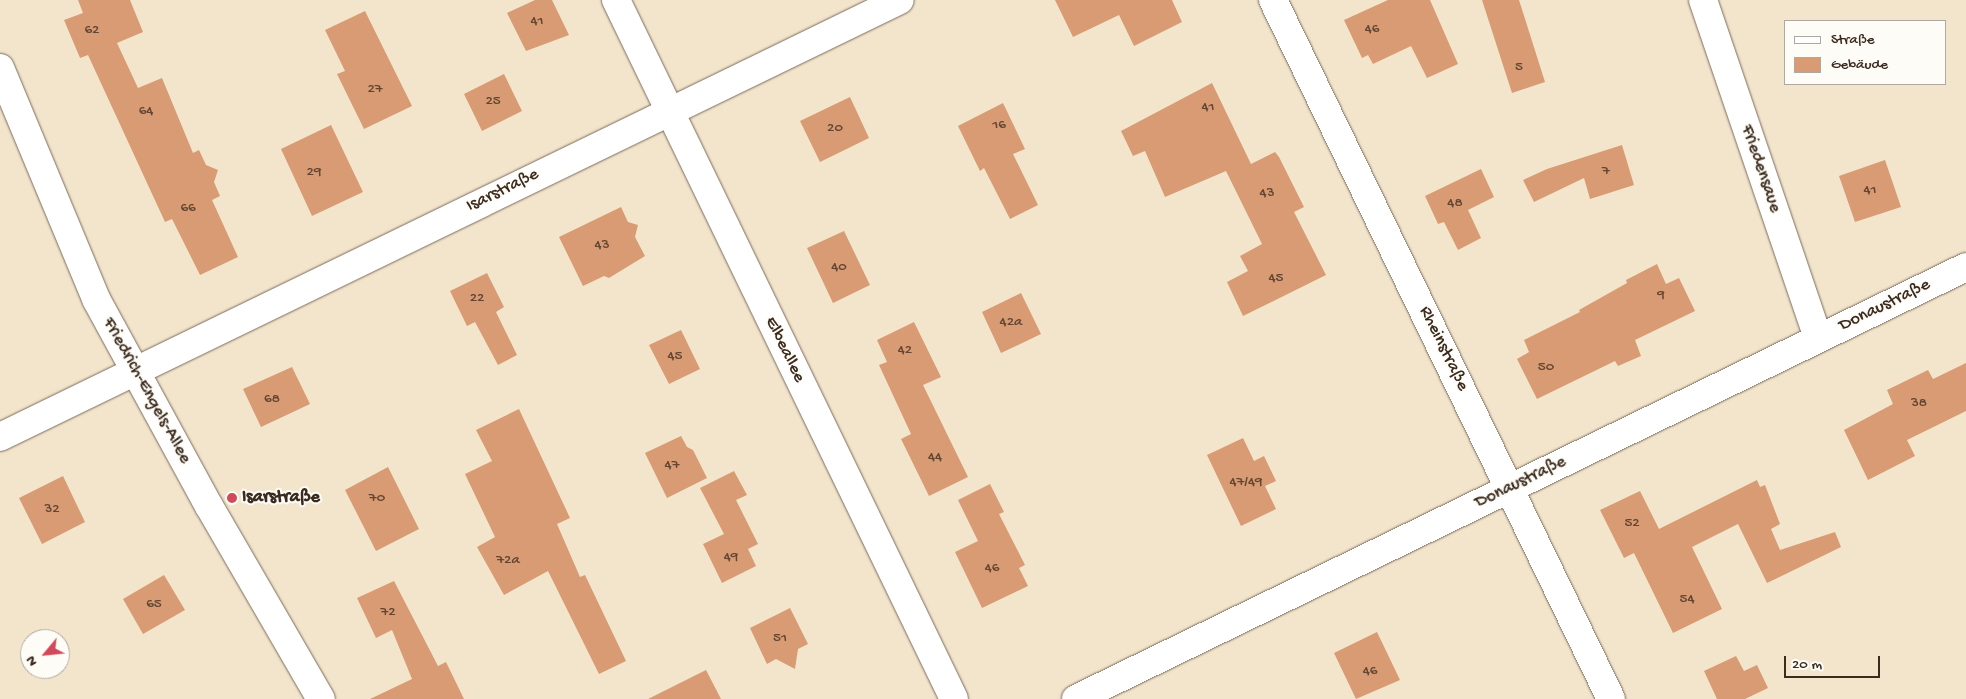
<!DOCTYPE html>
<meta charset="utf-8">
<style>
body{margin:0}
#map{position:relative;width:1966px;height:699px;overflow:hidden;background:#f3e5cc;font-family:"Gochi Hand",sans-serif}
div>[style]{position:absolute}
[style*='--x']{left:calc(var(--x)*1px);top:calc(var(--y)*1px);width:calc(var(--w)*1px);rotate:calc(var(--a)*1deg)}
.building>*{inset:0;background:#d89b73}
.roads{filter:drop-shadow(0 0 1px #7b6b5b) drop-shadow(0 0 1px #7b6b5b)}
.street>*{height:28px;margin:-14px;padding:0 14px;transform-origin:14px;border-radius:14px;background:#fff}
.secondary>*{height:28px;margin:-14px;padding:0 14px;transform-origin:14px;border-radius:14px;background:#fff}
.dots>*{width:14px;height:14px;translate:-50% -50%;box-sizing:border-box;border:2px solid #fdfcf7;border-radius:50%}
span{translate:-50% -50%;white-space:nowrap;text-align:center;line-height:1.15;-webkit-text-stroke:4px #fdfcf7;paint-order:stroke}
.number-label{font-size:15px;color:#624633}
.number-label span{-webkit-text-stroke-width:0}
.street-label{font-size:18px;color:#3b2a1e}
.poi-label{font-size:18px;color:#3b2a1e;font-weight:700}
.left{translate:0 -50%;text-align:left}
.legend{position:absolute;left:1784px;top:20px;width:162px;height:65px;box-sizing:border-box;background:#fdfcf7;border:1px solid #afa8a0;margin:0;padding:6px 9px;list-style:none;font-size:15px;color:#3b2a1e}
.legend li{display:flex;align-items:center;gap:10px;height:25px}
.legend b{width:25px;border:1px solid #afa8a0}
.north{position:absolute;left:20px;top:629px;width:50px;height:50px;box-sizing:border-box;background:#fdfcf7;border:1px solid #afa8a0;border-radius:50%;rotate:242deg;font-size:14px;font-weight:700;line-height:20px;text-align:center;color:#3b2a1e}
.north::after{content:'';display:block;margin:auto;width:18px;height:22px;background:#d1495b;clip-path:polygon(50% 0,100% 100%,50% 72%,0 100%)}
.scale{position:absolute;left:1784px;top:656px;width:96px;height:22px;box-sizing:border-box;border:2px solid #3b2a1e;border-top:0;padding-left:6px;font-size:15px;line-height:18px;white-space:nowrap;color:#3b2a1e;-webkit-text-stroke:4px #fdfcf7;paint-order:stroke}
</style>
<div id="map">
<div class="building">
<div style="clip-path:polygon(78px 0,130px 0,143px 32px,117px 43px,138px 88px,162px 78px,193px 153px,199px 150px,206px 165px,218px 170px,214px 182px,220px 196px,212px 200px,238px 257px,200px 275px,172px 219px,165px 222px,88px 55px,80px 58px,64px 20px,83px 13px)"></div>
<div style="clip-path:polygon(535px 0,552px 0,569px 35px,526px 51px,507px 13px)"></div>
<div style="clip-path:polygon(1055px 0,1172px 0,1182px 22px,1134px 46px,1119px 15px,1073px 37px)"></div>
<div style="clip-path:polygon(1388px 0,1430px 0,1458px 64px,1427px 78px,1411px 46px,1373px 64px,1368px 55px,1362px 58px,1344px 20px)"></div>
<div style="clip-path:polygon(1482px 0,1519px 0,1545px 82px,1512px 93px)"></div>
<div style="clip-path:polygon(365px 11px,412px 106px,364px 129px,337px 74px,345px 71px,325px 30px)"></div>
<div style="clip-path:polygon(504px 74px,522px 111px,482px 131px,464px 94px)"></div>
<div style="clip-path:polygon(1212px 83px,1251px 164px,1275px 152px,1279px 157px,1304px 207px,1294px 212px,1326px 275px,1243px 316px,1227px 282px,1248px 271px,1240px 256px,1262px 244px,1226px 171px,1165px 197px,1145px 151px,1133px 156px,1121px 131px)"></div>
<div style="clip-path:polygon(850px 97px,869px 138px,820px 162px,800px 121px)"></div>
<div style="clip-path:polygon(1003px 103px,1025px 149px,1013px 154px,1038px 205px,1010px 219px,984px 168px,980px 171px,958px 126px)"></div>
<div style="clip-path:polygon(331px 125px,363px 192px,312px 216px,281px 149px)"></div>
<div style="clip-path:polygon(1622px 145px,1634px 185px,1590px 199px,1584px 178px,1534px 202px,1523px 180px,1547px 169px)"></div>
<div style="clip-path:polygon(1885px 160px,1901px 207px,1855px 222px,1839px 176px)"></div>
<div style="clip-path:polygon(1481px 169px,1494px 197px,1468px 210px,1481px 238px,1458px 250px,1444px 222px,1438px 224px,1425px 196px)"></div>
<div style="clip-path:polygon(621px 207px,628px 222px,638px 225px,635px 237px,645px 256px,609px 278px,604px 276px,583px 286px,559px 237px)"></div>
<div style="clip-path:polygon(844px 231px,870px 285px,833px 303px,807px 248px)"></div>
<div style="clip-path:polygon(1657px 264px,1666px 284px,1679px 278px,1695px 311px,1635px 340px,1641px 356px,1618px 366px,1615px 361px,1537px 399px,1517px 359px,1529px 352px,1524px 340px,1580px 312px,1579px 310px,1627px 283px,1626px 280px)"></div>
<div style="clip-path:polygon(487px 273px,504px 307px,496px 312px,517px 355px,498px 365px,475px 322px,467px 326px,450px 291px)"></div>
<div style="clip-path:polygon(1021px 293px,1041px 334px,1001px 353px,982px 312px)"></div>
<div style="clip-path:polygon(914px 322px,941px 377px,923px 385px,968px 477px,929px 496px,901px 439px,911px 434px,879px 365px,887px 362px,877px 340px)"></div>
<div style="clip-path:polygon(681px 330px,700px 369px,669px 384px,649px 345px)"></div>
<div style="clip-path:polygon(1966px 363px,1966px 411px,1907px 440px,1915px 456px,1868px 480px,1844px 430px,1893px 404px,1887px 390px,1928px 370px,1933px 379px)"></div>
<div style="clip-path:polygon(292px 367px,310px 404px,261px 427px,243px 389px)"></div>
<div style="clip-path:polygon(519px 409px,570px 518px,557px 524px,580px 577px,585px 575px,626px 661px,599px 674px,548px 571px,504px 595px,477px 547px,495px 537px,465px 474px,492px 461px,476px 430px)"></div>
<div style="clip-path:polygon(681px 436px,687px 447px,693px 450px,707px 478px,667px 498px,645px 453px)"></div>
<div style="clip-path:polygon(1243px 438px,1254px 461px,1264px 456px,1276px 481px,1265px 486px,1276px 509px,1241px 526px,1207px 455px)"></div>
<div style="clip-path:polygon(388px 467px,419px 529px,376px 551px,345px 490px)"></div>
<div style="clip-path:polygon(734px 471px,747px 495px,736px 500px,758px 544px,748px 549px,756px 566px,722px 583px,703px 544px,724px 534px,700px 488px)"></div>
<div style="clip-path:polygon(63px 476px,85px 522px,42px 544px,19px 498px)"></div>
<div style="clip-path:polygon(1757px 480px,1760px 487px,1765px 485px,1780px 524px,1771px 529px,1780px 550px,1835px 532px,1841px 547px,1767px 583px,1738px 524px,1692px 547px,1722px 609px,1673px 633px,1634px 553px,1624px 558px,1600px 510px,1640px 491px,1659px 529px)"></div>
<div style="clip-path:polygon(990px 484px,1004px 512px,999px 514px,1025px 565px,1019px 568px,1028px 586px,982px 608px,955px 552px,978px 541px,958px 500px)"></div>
<div style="clip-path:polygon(164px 575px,185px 610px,143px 634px,123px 599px)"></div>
<div style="clip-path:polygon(394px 581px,438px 666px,446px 662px,464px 699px,370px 699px,412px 679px,392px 630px,376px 638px,357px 598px)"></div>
<div style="clip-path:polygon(790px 608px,808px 644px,798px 649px,795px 669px,776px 659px,767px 664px,750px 628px)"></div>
<div style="clip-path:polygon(1377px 632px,1400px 680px,1356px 699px,1334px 653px)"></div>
<div style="clip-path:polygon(1736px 656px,1744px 671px,1757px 665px,1768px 688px,1745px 699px,1717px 699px,1704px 671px)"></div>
<div style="clip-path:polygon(706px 670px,721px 699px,648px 699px)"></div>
</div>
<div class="roads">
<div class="street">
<div style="--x:616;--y:0;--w:776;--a:64.19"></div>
<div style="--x:1273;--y:0;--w:776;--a:64.19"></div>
<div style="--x:1703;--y:0;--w:357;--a:71.2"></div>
<div style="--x:0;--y:437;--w:1000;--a:-25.9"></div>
<div style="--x:1076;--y:699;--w:989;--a:-25.89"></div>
</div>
<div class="secondary">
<div style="--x:0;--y:68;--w:250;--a:67.4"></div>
<div style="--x:96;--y:299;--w:236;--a:61.4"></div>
<div style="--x:209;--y:506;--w:223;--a:59.9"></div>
</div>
</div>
<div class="dots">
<div style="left:232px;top:498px;background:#d1495b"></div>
</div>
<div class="number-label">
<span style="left:537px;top:22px">41</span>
<span style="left:1372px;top:30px">46</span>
<span style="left:92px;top:31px">62</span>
<span style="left:1519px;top:68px">5</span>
<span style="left:375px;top:90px">27</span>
<span style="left:493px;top:102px">25</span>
<span style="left:1208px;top:108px">41</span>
<span style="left:146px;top:112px">64</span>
<span style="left:999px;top:126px">16</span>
<span style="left:835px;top:129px">20</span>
<span style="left:1606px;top:172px">7</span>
<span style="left:314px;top:173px">29</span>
<span style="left:1870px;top:191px">41</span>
<span style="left:1267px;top:194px">43</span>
<span style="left:1455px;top:204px">48</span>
<span style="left:188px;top:209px">66</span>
<span style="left:602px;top:246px">43</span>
<span style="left:839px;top:268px">40</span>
<span style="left:1276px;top:279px">45</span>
<span style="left:1661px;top:296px">9</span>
<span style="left:477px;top:299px">22</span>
<span style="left:1011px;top:323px">42a</span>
<span style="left:905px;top:351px">42</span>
<span style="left:675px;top:357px">45</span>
<span style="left:1546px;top:368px">50</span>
<span style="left:272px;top:400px">68</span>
<span style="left:1919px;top:404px">38</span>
<span style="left:935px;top:458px">44</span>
<span style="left:672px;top:466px">47</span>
<span style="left:1246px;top:483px">47/49</span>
<span style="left:377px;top:499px">70</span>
<span style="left:52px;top:510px">32</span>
<span style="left:1632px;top:524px">52</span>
<span style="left:731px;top:558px">49</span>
<span style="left:508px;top:561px">72a</span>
<span style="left:992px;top:569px">46</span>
<span style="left:1687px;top:600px">54</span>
<span style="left:154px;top:605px">65</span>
<span style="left:388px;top:613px">72</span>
<span style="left:780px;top:639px">51</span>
<span style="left:1370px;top:672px">46</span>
</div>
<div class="street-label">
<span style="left:1760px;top:169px;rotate:71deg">Friedensaue</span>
<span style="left:503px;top:191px;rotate:-26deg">Isarstraße</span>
<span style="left:1885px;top:306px;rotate:-26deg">Donaustraße</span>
<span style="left:1443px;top:349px;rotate:64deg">Rheinstraße</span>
<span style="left:784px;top:350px;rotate:64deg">Elbeallee</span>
<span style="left:146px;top:391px;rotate:61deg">Friedrich-Engels-Allee</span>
<span style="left:1521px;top:483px;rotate:-26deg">Donaustraße</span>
</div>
<div class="poi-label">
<span class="left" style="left:242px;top:498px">Isarstraße</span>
</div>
<ul class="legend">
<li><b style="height:6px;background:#fff"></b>Straße</li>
<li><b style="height:14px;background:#d89b73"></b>Gebäude</li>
</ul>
<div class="north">N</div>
<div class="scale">20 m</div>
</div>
